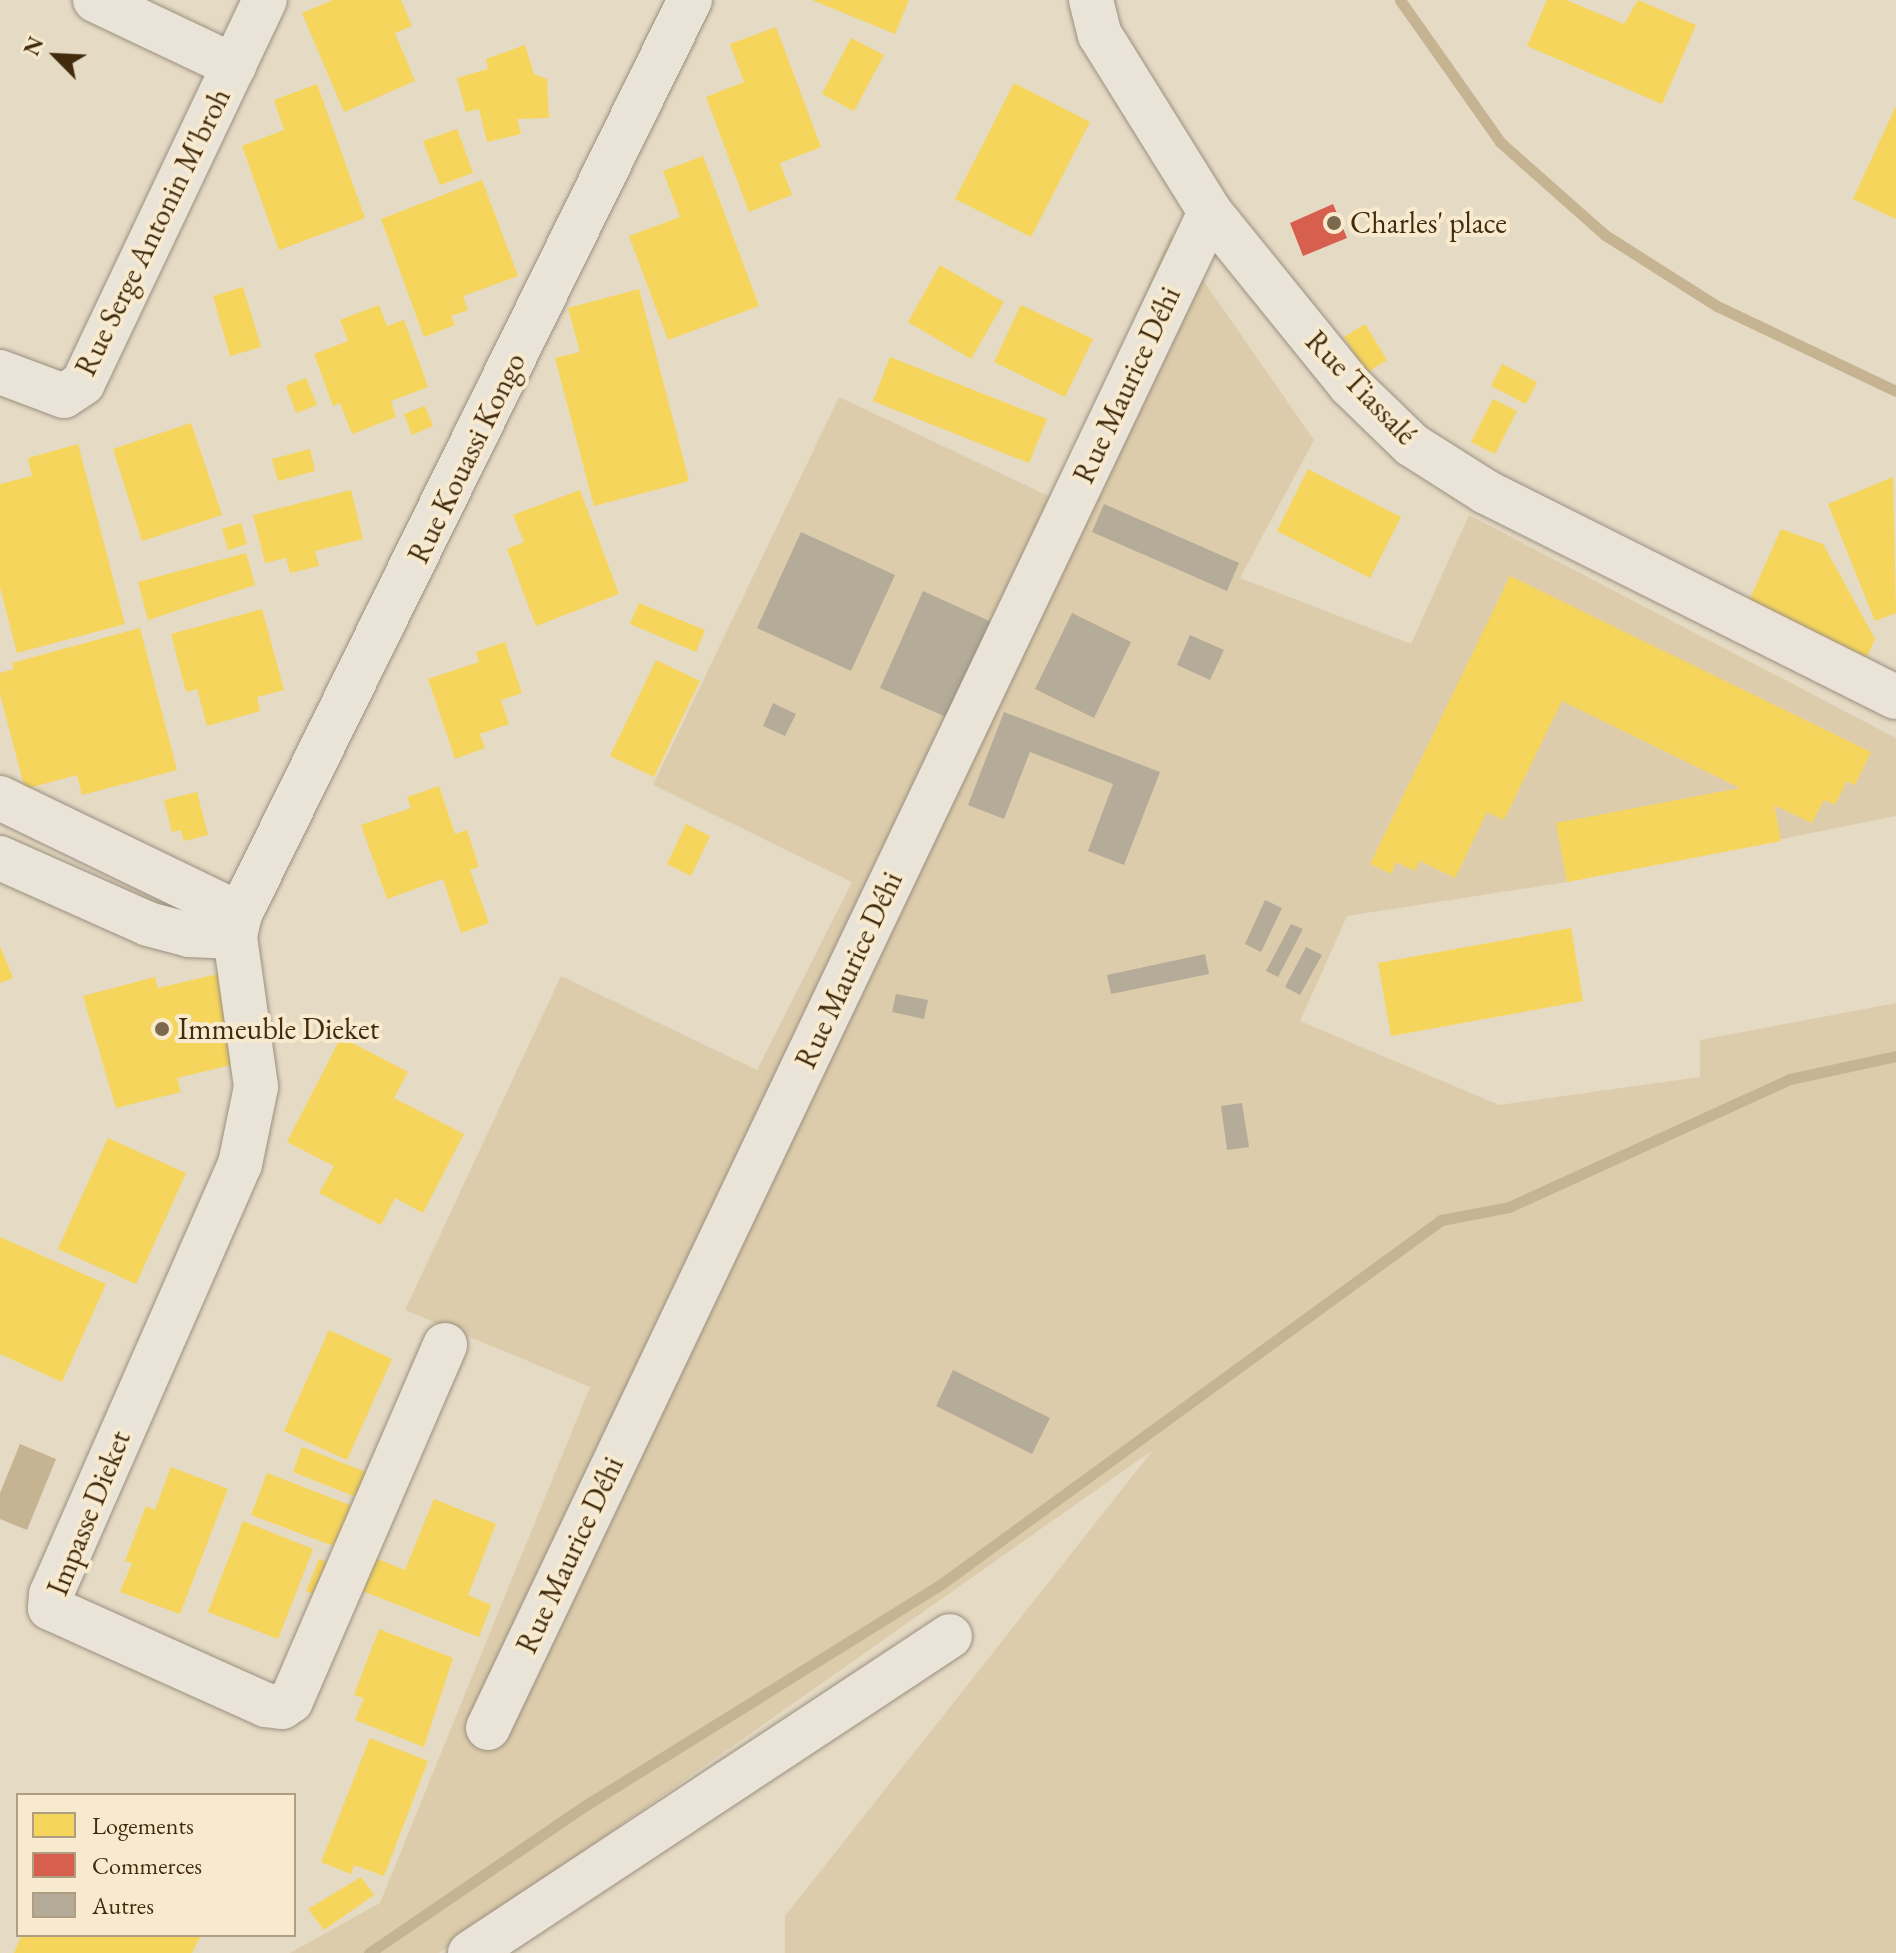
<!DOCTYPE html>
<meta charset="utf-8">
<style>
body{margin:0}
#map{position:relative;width:1896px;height:1953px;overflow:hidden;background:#e5dac3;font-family:"EB Garamond",serif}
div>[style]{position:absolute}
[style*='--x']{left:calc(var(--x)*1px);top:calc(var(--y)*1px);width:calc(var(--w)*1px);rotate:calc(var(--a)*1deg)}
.green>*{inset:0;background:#ddccab}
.water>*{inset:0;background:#c5b391}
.homes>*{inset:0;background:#f6d55c}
.shops>*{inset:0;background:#d6604d}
.stream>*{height:11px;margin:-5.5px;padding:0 5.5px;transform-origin:5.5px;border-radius:5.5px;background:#c5b391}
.building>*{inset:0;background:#b4ab99}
.roads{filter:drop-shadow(0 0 2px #9a9080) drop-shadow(0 0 2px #9a9080)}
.minor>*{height:44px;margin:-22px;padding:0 22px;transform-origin:22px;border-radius:22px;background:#e9e3d8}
.dots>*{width:22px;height:22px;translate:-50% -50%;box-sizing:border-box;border:4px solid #f8eace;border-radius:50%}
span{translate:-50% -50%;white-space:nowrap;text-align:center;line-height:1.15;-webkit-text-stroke:8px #f8eace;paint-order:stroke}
.poi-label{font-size:30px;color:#422b0d}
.left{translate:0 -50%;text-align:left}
.street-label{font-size:30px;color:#422b0d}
.legend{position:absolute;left:16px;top:1793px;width:280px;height:144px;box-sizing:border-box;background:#f8eace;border:2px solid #af9e81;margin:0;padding:10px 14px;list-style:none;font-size:24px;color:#422b0d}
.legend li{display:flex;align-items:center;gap:16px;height:40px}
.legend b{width:40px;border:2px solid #af9e81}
.north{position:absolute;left:16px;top:16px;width:80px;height:80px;-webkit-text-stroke:6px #f8eace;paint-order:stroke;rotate:294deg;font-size:22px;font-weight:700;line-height:32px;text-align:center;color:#422b0d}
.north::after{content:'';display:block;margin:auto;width:28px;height:36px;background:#422b0d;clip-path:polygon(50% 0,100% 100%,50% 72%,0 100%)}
</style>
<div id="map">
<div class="green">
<div style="clip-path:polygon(1171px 234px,1314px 440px,1240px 578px,1411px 644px,1469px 515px,1896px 738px,1896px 816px,1567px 882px,1347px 916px,1300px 1021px,1499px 1105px,1700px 1077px,1700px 1040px,1896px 1003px,1896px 1953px,785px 1953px,785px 1916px,1153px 1450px,439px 1953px,290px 1953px,380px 1903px,590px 1387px,405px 1310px,561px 976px,757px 1070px,852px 882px,653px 785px,839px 397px,1055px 499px)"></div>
</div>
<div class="water">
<div style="clip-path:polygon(20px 1444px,56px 1459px,27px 1530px,0 1519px,0 1493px)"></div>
</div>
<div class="homes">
<div style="clip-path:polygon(333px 0,401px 0,412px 26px,395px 33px,415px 81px,344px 112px,302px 13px)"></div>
<div style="clip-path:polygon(812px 0,909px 0,895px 34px)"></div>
<div style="clip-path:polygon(1547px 0,1566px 0,1624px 24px,1638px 0,1696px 25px,1662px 104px,1527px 46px)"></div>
<div style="clip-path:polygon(776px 27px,821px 147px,780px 163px,792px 195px,749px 212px,706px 97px,744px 82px,730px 44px)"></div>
<div style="clip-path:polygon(851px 38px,884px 55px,854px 111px,822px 94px)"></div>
<div style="clip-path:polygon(525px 45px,534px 74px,547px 79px,549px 118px,517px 119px,521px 134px,487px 142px,479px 109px,466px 112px,457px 78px,488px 69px,486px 59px)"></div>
<div style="clip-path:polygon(1014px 83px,1090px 122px,1031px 237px,955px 199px)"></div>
<div style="clip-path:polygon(317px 84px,365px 218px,279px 250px,242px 146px,284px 130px,274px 100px)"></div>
<div style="clip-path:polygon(1896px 106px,1896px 219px,1853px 199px)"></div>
<div style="clip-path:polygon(457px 129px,473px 173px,440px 185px,423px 141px)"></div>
<div style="clip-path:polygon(703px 156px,759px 306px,668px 340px,629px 236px,680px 217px,663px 171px)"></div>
<div style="clip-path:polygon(482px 180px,518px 276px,463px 296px,468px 310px,451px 316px,455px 325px,424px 337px,381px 219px)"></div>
<div style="clip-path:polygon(940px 265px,1004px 302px,971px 359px,908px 322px)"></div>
<div style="clip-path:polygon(243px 287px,261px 347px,230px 356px,213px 296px)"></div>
<div style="clip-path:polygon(639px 289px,689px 481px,594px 506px,555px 358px,580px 352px,568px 308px)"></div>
<div style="clip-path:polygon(379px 305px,387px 326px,404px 320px,428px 387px,391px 401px,396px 417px,352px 434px,340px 403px,333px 406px,314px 354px,348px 341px,340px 320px)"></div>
<div style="clip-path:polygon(1021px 305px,1093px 339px,1065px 397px,994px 362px)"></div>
<div style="clip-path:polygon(1365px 324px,1387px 360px,1366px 373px,1344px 337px)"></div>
<div style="clip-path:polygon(890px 357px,1047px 419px,1029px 463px,873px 401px)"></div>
<div style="clip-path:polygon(1502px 364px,1537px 382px,1526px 404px,1491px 386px)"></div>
<div style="clip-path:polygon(306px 378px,317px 405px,296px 413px,286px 386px)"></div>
<div style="clip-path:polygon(1493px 399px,1517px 411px,1495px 454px,1471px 442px)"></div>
<div style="clip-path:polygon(425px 406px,433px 426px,412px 435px,404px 414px)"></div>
<div style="clip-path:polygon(191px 423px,222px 515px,142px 541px,113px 449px)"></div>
<div style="clip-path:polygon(78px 444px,125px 624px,17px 653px,0 587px,0 484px,32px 476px,28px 458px)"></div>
<div style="clip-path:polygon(310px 449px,315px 471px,278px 481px,272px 459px)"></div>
<div style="clip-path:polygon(1308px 469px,1401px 517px,1370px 578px,1277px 531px)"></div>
<div style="clip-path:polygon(1893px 477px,1896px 613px,1875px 621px,1828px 504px)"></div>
<div style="clip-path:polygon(351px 490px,363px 539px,315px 551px,319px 566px,290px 573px,286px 558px,265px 563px,253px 515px)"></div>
<div style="clip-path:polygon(580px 490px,619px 594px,536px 626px,507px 549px,524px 542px,513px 515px)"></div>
<div style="clip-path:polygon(241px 523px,247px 544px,228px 550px,222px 529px)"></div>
<div style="clip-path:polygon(1781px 529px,1823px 544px,1875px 639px,1867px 657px,1749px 601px)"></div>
<div style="clip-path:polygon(246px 553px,255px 585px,148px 620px,138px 582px)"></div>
<div style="clip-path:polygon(1510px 576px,1871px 752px,1855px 785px,1847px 781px,1835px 805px,1824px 800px,1812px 823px,1774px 805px,1781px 841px,1567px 882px,1556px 823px,1740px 788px,1562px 701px,1504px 820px,1487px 812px,1455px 878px,1420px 861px,1415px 871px,1396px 862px,1391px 874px,1370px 864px)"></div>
<div style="clip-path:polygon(639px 603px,705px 630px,696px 652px,630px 624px)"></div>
<div style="clip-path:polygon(262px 609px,284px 690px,257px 697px,260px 711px,207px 726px,197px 689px,186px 692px,171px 634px)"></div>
<div style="clip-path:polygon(140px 628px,177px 770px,82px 795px,77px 775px,25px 789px,0 694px,0 673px,14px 669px,12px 663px)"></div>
<div style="clip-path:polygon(505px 642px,522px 693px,501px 700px,509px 724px,480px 734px,485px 748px,455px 759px,428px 679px,479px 662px,476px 652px)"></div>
<div style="clip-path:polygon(656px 660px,700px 681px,654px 777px,610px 756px)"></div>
<div style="clip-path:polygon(439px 786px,455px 834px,467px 830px,479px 867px,470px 870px,489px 923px,461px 933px,443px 879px,387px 899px,361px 825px,411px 808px,407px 797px)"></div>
<div style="clip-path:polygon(197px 792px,208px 835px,184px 841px,181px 830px,172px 832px,164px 800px)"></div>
<div style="clip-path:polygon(686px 824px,710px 836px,691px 876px,667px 864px)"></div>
<div style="clip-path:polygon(1571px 928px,1583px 1001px,1391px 1036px,1378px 963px)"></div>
<div style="clip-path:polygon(0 946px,13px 978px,0 983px)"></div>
<div style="clip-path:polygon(218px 974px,239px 1063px,177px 1078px,181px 1092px,116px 1108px,83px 996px,155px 977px,158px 988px)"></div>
<div style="clip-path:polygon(341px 1037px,408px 1072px,394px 1098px,464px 1134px,423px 1213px,395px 1198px,381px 1225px,319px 1193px,334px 1166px,287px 1142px)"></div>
<div style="clip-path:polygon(108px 1138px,186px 1173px,136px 1284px,58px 1249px)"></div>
<div style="clip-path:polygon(0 1237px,106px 1284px,62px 1382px,0 1354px)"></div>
<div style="clip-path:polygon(329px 1330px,392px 1359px,347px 1460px,284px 1431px)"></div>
<div style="clip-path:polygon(302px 1447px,366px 1472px,356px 1497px,293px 1472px)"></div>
<div style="clip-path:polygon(171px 1467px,228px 1489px,180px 1614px,120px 1592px,132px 1563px,125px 1561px,146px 1506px,155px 1510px)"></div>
<div style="clip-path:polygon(267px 1473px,355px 1507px,339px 1548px,251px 1515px)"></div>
<div style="clip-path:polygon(434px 1499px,496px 1524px,468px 1595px,491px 1605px,479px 1637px,360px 1590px,373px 1557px,405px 1570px)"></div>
<div style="clip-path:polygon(243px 1521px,313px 1549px,278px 1639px,208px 1612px)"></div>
<div style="clip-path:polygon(319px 1559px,333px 1564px,320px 1597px,306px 1591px)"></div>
<div style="clip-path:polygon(379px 1629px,453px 1658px,424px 1747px,355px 1720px,364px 1698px,354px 1695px)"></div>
<div style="clip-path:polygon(370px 1738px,428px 1761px,384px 1876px,354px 1865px,351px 1874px,321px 1862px)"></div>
<div style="clip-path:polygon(361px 1877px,374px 1895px,324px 1930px,308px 1909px)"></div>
<div style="clip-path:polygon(22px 1935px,201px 1935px,192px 1953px,14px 1953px)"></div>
</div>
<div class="shops">
<div style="clip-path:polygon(1333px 204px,1347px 238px,1303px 256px,1290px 223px)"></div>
</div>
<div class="stream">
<div style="--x:1400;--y:0;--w:174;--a:54.8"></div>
<div style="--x:1500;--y:142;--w:140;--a:41.5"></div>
<div style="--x:1605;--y:235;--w:133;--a:32.4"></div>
<div style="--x:1717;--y:306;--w:198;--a:25.4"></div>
<div style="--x:369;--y:1953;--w:259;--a:-34.3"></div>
<div style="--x:583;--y:1807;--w:420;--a:-31.9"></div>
<div style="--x:940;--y:1585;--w:620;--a:-36.07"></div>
<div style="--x:1441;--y:1220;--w:69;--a:-10.8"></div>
<div style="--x:1509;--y:1207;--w:309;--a:-24.5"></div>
<div style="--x:1790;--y:1079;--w:108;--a:-12.2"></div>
</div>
<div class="building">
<div style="clip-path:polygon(1104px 504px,1239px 563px,1227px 591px,1092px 532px)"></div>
<div style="clip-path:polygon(801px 532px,895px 575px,851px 671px,757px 628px)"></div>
<div style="clip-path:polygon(923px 591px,996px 624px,953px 720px,880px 688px)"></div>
<div style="clip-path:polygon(1072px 613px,1131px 642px,1094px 718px,1035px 689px)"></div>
<div style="clip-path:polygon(1190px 635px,1224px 650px,1210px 680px,1177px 665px)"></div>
<div style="clip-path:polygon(773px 703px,796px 714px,785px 736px,763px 726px)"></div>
<div style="clip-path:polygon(1004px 712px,1160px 772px,1124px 865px,1088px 851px,1113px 784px,1030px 752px,1004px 819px,968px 805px)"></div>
<div style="clip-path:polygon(1265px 900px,1282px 908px,1261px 952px,1245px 944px)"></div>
<div style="clip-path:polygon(1291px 924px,1303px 929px,1278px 977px,1266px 971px)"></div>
<div style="clip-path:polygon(1306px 947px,1322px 955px,1300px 995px,1285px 987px)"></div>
<div style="clip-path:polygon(1205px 954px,1209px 974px,1111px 994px,1107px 975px)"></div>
<div style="clip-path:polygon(896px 994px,928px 1000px,924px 1019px,892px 1012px)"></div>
<div style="clip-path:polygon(1242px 1103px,1249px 1147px,1227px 1150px,1221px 1106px)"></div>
<div style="clip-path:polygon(953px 1370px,1050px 1418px,1032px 1454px,936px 1406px)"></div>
</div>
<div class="roads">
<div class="minor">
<div style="--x:95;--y:0;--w:154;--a:25.4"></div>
<div style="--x:1091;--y:0;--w:36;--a:76"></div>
<div style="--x:1100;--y:35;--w:208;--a:58.1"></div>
<div style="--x:1210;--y:212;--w:223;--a:51"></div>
<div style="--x:1350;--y:385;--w:86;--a:44.1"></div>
<div style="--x:1412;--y:445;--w:88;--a:32.4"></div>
<div style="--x:1486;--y:492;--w:458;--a:26.6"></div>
<div style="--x:0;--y:372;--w:68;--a:20.6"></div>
<div style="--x:64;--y:396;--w:23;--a:-34"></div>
<div style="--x:83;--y:383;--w:424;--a:-64.6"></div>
<div style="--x:0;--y:798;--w:267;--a:25.8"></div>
<div style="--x:0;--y:858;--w:162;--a:24"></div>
<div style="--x:148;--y:924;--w:42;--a:15"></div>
<div style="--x:189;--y:935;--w:46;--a:2.5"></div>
<div style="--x:235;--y:937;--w:24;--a:-78"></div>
<div style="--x:240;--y:914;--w:1019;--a:-63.79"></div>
<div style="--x:235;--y:937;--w:151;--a:82"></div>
<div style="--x:256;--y:1087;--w:79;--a:101.7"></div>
<div style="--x:240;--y:1164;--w:470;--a:113.7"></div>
<div style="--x:51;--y:1594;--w:14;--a:94"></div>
<div style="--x:50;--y:1608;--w:237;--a:24.2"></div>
<div style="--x:266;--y:1705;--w:16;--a:7"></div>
<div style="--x:282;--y:1707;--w:11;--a:-34"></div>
<div style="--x:291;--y:1701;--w:388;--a:-66.6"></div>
<div style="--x:488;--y:1728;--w:1679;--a:-64.53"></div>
<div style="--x:470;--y:1953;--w:575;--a:-33.44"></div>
</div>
</div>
<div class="dots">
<div style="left:1334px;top:223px;background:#7b684d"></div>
<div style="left:162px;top:1029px;background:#7b684d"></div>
</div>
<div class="poi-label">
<span class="left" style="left:1350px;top:223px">Charles' place</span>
<span class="left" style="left:178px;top:1029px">Immeuble Dieket</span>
</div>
<div class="street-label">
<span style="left:153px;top:232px;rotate:-64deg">Rue Serge Antonin M'broh</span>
<span style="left:1127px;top:385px;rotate:-65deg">Rue Maurice Déhi</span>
<span style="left:1361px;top:388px;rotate:46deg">Rue Tiassalé</span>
<span style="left:467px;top:458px;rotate:-64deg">Rue Kouassi Kongo</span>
<span style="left:849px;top:970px;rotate:-65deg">Rue Maurice Déhi</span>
<span style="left:89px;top:1513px;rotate:-68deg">Impasse Dieket</span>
<span style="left:570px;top:1555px;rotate:-65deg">Rue Maurice Déhi</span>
</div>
<ul class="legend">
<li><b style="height:22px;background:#f6d55c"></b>Logements</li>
<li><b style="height:22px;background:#d6604d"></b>Commerces</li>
<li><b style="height:22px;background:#b4ab99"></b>Autres</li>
</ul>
<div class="north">N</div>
</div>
